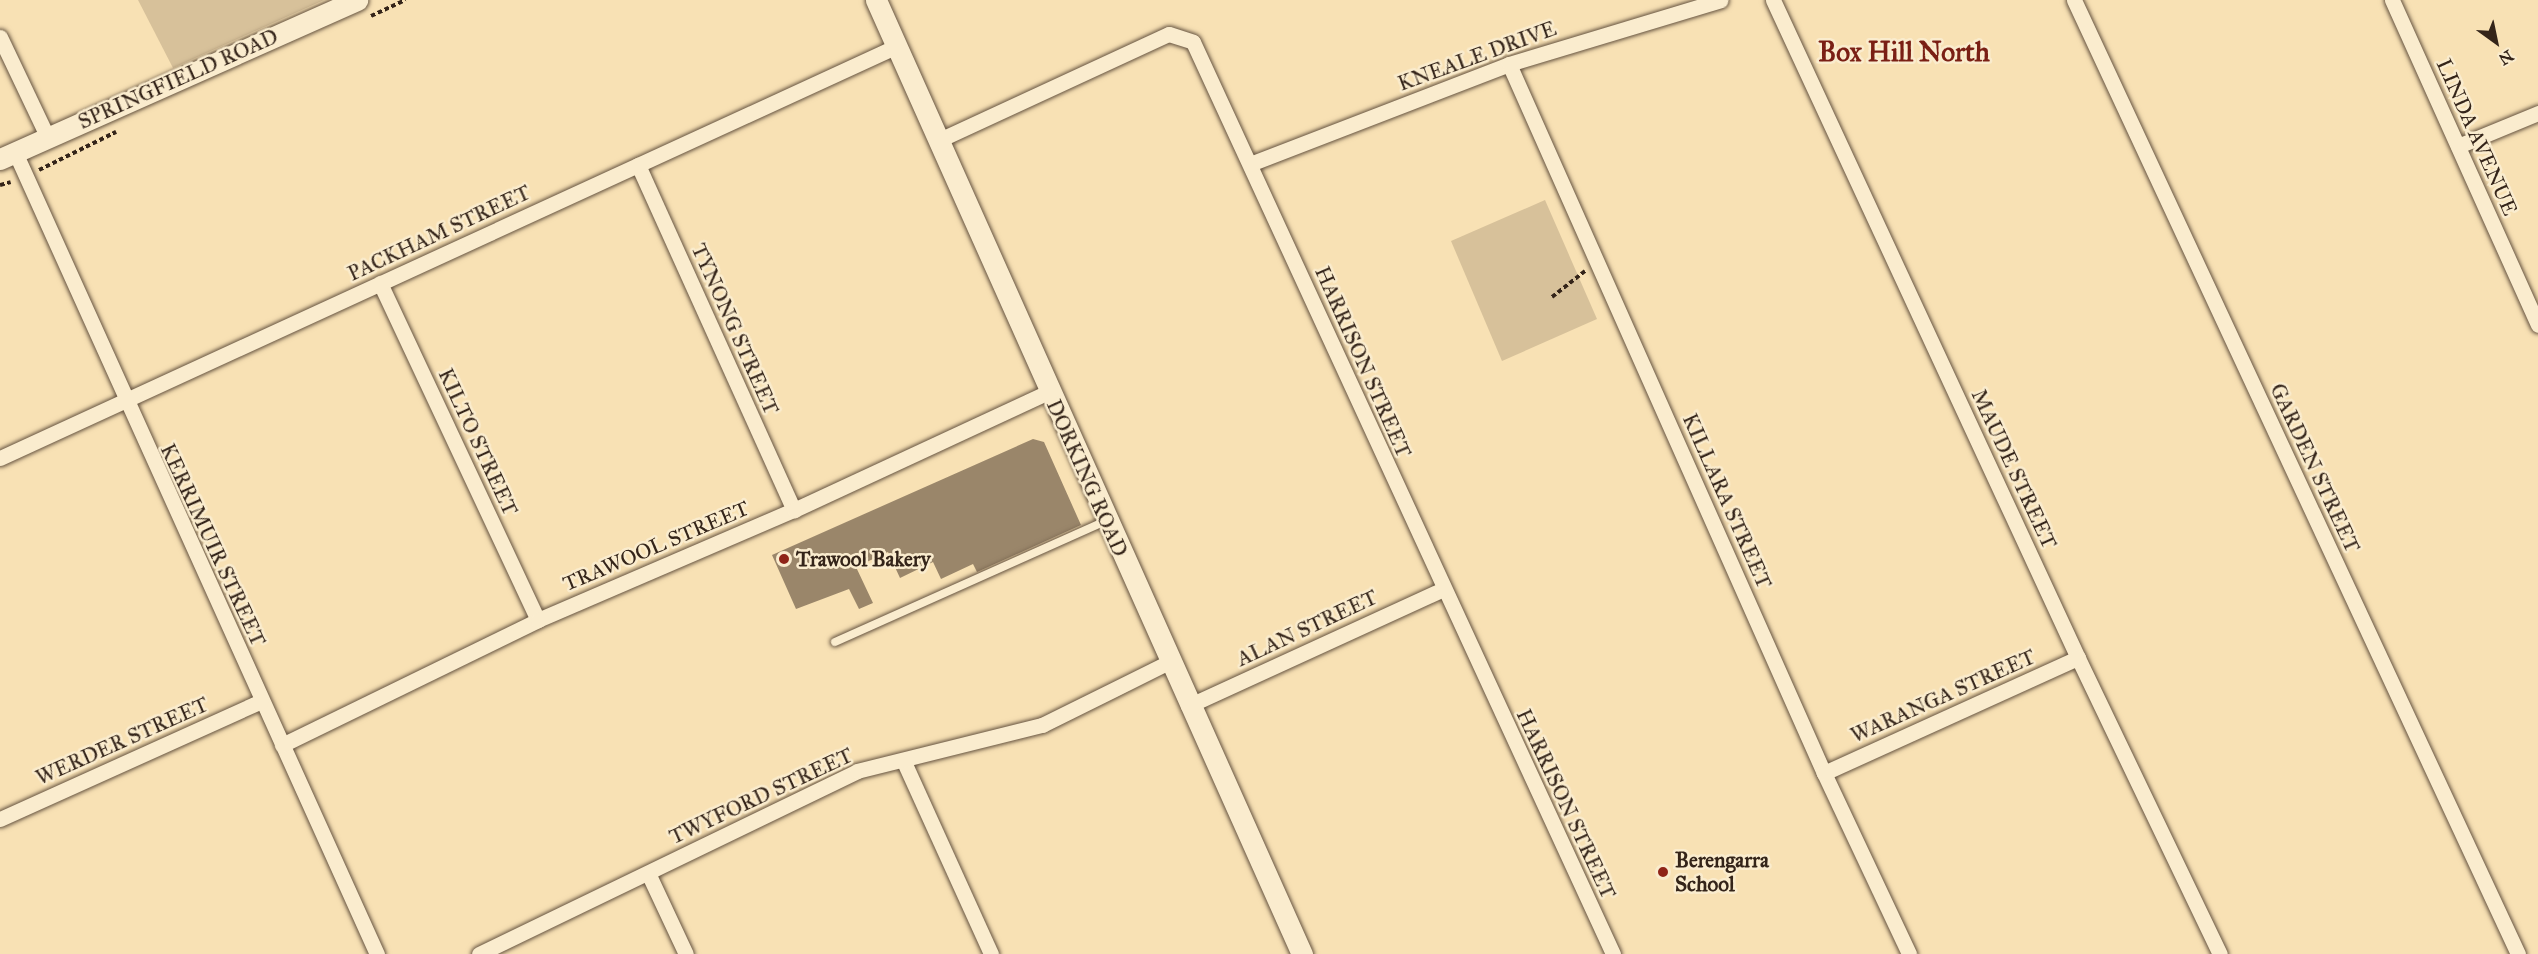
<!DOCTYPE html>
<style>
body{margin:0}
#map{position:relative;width:2538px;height:954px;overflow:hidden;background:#f8e1b4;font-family:"IM FELL Great Primer",serif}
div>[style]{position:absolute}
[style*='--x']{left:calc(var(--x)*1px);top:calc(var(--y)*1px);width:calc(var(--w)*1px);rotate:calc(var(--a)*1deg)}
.green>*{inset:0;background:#d7c19a}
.building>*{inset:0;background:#9a866a}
.path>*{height:4px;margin-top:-2px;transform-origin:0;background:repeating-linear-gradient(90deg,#342419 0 4.5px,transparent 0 7.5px)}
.roads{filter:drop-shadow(0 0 2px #655340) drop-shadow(0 0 2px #655340)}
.lane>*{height:8px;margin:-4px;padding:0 4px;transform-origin:4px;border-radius:4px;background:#faecce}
.street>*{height:15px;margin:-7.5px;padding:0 7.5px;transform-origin:7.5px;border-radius:7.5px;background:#faecce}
.secondary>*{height:21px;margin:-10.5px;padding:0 10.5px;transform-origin:10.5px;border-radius:10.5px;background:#faecce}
.dots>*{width:16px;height:16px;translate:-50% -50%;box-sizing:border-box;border:3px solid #faecce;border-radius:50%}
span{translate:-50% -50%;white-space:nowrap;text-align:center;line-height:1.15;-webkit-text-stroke:5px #faecce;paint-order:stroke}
.street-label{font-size:21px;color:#342419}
.poi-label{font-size:21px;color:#342419;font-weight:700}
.left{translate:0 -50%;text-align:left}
.district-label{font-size:27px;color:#7a1f14;font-weight:700}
.north{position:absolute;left:2466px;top:12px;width:60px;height:60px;-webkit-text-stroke:4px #faecce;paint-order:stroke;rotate:147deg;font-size:16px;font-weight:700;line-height:24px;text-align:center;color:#342419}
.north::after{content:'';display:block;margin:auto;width:21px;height:27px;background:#342419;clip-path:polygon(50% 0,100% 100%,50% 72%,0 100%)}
</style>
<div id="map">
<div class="green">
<div style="clip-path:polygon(138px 0,324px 0,173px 68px)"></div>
<div style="clip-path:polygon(1545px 200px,1597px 319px,1502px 361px,1451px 241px)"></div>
</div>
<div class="building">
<div style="clip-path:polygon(1033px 439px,1044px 442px,1081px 525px,977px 572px,973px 564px,941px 579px,933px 562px,900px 578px,888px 552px,856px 567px,873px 603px,859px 609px,849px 589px,796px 609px,772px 555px)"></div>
</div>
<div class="path">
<div style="--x:371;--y:16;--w:38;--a:-25"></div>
<div style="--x:39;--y:170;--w:86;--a:-26.3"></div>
<div style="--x:0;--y:185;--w:11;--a:-15"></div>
<div style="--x:1552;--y:297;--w:42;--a:-38.2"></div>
</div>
<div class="roads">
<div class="lane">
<div style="--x:835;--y:642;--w:297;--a:-24.1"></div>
</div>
<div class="street">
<div style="--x:1773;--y:0;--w:725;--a:65.13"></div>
<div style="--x:2078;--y:658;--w:328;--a:64.4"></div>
<div style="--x:2074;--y:0;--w:1052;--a:65.04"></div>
<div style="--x:2392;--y:0;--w:356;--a:65.8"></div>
<div style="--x:0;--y:37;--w:110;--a:64.6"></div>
<div style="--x:1509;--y:64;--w:776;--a:66.05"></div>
<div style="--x:1824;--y:773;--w:200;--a:64.8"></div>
<div style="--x:937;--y:141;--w:255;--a:-24.8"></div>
<div style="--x:1169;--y:34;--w:25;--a:18"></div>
<div style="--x:1193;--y:42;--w:1004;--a:65.27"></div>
<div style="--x:2458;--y:146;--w:87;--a:-22.4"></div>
<div style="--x:15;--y:152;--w:880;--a:65.71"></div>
<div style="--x:1250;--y:164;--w:278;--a:-21.1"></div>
<div style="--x:1509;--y:64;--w:221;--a:-16.8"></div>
<div style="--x:638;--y:165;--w:379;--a:65.7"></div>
<div style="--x:380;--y:283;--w:372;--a:64.9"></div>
<div style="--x:0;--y:458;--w:985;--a:-24.67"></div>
<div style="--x:1188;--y:706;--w:281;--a:-24.6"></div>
<div style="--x:282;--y:745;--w:285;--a:-26"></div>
<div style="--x:538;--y:620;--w:279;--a:-23.3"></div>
<div style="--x:794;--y:510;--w:282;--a:-24.9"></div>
<div style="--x:904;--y:762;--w:211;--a:65.6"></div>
<div style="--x:1824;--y:773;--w:279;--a:-24.4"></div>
<div style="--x:0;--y:819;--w:286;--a:-24.3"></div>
<div style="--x:648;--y:873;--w:89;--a:64.9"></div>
<div style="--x:479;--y:954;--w:420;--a:-25.8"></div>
<div style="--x:857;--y:771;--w:191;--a:-14"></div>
<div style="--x:1042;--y:725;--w:142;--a:-26.4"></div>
</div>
<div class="secondary">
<div style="--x:876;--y:0;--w:1045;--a:65.94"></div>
<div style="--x:0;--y:159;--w:391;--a:-24"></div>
</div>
</div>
<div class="dots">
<div style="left:784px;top:559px;background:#8f2418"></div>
<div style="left:1663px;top:872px;background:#8f2418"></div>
</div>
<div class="street-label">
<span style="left:1477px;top:56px;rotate:-20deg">KNEALE DRIVE</span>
<span style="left:178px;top:79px;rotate:-24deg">SPRINGFIELD ROAD</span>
<span style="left:2477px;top:137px;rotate:66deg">LINDA AVENUE</span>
<span style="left:439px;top:233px;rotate:-25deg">PACKHAM STREET</span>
<span style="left:735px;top:329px;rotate:66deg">TYNONG STREET</span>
<span style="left:1363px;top:362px;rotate:66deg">HARRISON STREET</span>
<span style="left:478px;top:442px;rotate:65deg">KILTO STREET</span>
<span style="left:2315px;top:468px;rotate:65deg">GARDEN STREET</span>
<span style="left:2014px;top:469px;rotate:65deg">MAUDE STREET</span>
<span style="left:1087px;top:478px;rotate:66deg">DORKING ROAD</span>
<span style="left:1727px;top:501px;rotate:66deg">KILLARA STREET</span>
<span style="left:213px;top:545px;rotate:65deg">KERRIMUIR STREET</span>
<span style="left:656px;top:546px;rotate:-23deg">TRAWOOL STREET</span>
<span style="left:1307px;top:628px;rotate:-25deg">ALAN STREET</span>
<span style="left:1943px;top:696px;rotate:-24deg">WARANGA STREET</span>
<span style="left:122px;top:741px;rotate:-24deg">WERDER STREET</span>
<span style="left:761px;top:796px;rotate:-25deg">TWYFORD STREET</span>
<span style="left:1566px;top:804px;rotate:65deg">HARRISON STREET</span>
</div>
<div class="poi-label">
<span class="left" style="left:796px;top:559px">Trawool Bakery</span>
<span class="left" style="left:1675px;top:872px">Berengarra<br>School</span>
</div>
<div class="district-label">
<span style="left:1904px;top:52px">Box Hill North</span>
</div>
<div class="north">N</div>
</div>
